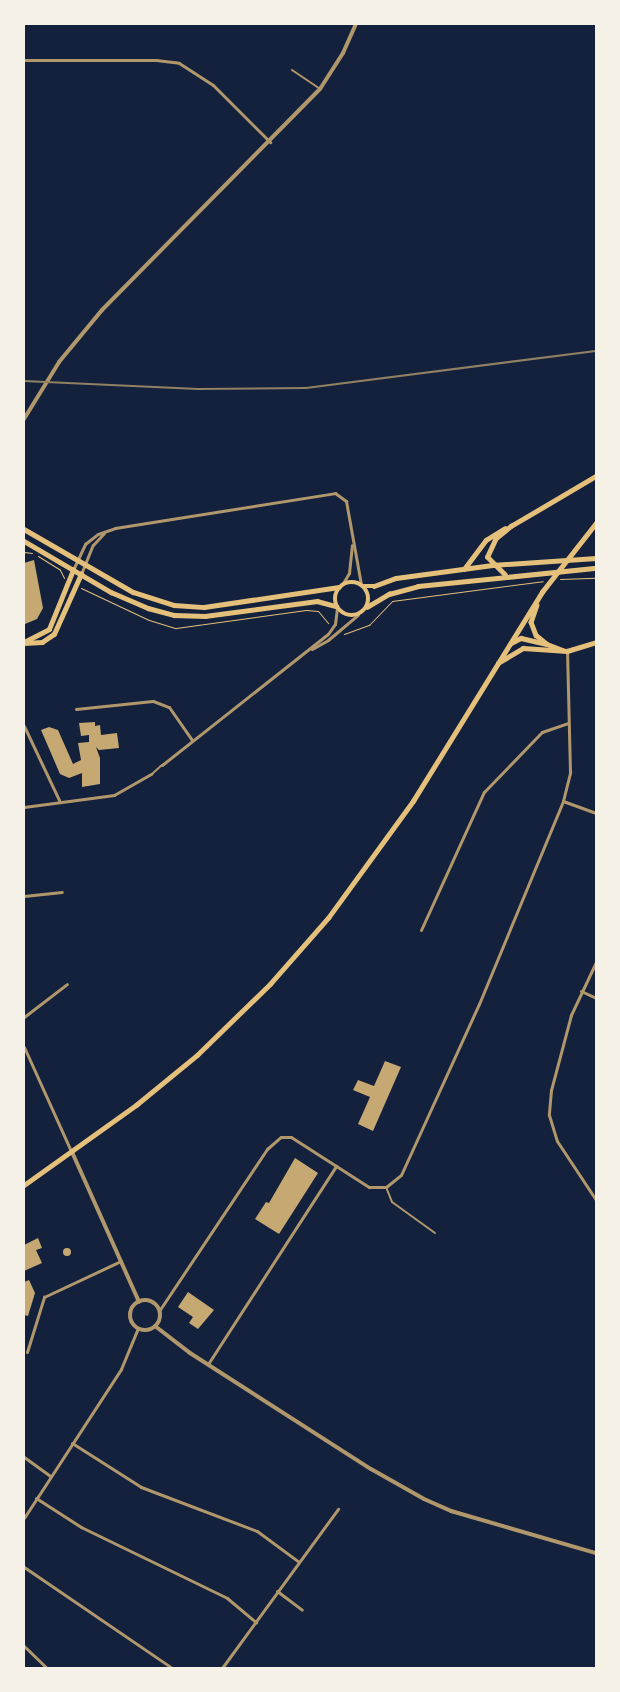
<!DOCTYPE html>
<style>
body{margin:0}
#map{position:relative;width:620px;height:1692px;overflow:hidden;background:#14213d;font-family:"DM Sans",sans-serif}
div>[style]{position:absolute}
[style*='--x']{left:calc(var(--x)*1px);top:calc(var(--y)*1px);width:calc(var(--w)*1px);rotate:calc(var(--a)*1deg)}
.building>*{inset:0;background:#c6a872}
.round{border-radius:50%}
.path>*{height:1px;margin:-0.5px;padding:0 0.5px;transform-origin:0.5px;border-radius:0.5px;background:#e5c07b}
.service>*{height:2px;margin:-1px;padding:0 1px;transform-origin:1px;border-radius:1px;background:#b1986c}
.minor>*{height:3px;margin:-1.5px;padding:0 1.5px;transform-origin:1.5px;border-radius:1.5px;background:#b1986c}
.tertiary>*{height:4px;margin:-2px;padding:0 2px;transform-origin:2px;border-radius:2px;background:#b1986c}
.tertiary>.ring{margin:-2px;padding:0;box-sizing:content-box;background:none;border:4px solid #b1986c;border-radius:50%}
.secondary>*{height:4.5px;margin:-2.25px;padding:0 2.25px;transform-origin:2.25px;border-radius:2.25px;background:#e5c07b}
.secondary>.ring{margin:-2.25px;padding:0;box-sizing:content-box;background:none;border:4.5px solid #e5c07b;border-radius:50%}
.rail>*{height:2px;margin:-1px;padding:0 1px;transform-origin:1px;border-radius:1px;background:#918062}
span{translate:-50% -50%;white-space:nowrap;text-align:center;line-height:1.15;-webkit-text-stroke:5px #f6f1e7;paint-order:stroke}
.frame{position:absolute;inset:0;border:25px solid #f6f1e7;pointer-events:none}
</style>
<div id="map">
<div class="building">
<div style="clip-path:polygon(34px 560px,43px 608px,37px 619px,25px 624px,24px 563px)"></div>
<div style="clip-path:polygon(95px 722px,95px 726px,100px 725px,101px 735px,117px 733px,119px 748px,99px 750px,96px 747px,100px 758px,100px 784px,82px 787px,82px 773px,69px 778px,60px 774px,41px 730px,49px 727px,58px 730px,73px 764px,81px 760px,78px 743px,89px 742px,89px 735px,81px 736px,79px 723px)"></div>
<div style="clip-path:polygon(385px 1061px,401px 1067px,373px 1131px,358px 1124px,370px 1097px,353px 1090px,358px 1080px,374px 1086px)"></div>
<div style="clip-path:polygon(295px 1158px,318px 1173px,279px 1234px,255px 1219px,266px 1202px,269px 1203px)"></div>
<div style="clip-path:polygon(38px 1238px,42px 1248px,36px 1250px,42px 1263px,24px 1271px,24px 1245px)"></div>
<div class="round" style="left:63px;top:1248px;width:8px;height:8px"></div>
<div style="clip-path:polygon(29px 1280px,35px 1293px,28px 1316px,24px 1315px,24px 1282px)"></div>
<div style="clip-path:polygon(188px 1292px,214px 1310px,198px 1329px,189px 1323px,193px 1317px,178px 1307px)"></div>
</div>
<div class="path">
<div style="--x:24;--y:552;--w:8;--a:7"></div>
<div style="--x:38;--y:556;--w:26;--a:32"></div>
<div style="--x:60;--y:570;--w:9;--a:63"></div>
<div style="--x:560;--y:579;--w:36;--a:-2"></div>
<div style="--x:81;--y:588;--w:75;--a:25.2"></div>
<div style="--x:149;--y:620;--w:28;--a:17"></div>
<div style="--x:176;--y:628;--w:131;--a:-7.9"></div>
<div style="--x:306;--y:610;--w:12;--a:5"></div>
<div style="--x:318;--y:611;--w:16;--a:50"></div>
<div style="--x:344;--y:634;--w:27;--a:-20"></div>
<div style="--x:369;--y:625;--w:33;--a:-46"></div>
<div style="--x:392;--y:601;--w:152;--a:-7.5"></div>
</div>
<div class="service">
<div style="--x:292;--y:70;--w:34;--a:34"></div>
<div style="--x:152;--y:774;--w:13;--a:-42"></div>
<div style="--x:386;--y:1187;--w:16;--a:68"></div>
<div style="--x:392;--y:1202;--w:53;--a:35.8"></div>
</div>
<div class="minor">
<div style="--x:24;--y:60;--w:132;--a:0"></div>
<div style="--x:156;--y:60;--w:23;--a:7"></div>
<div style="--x:179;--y:63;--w:40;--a:32.9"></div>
<div style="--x:213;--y:85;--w:81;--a:45"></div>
<div style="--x:73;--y:570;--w:29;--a:-65"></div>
<div style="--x:85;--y:544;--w:16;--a:-38"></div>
<div style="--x:98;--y:534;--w:18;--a:-19"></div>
<div style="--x:115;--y:528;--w:223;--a:-9"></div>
<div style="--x:335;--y:493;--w:14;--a:36"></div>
<div style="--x:346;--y:501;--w:84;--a:79.8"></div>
<div style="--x:81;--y:574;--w:31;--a:-68"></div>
<div style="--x:93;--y:545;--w:16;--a:-47"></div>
<div style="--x:343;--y:583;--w:12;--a:-59"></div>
<div style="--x:349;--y:573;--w:28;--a:-84"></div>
<div style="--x:312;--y:649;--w:18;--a:-29"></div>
<div style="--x:328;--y:640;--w:39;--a:-40"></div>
<div style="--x:76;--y:709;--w:77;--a:-5.9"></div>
<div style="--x:153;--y:701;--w:17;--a:21"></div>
<div style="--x:169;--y:707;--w:40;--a:55.1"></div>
<div style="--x:24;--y:726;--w:84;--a:64.7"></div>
<div style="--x:162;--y:765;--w:211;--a:-38.3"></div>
<div style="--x:328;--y:634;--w:12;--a:-55"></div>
<div style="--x:335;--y:624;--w:16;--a:-83"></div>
<div style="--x:563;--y:801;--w:35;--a:20"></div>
<div style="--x:24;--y:807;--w:91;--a:-7.6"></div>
<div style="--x:114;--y:795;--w:43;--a:-29.6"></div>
<div style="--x:24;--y:896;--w:38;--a:-6"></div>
<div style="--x:421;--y:930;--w:152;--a:-65.5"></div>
<div style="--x:484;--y:792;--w:83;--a:-46"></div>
<div style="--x:542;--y:732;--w:28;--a:-19"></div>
<div style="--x:596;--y:962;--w:59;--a:115.3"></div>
<div style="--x:571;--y:1015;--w:78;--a:104.9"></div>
<div style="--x:551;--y:1090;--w:25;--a:95"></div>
<div style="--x:549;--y:1115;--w:27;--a:73"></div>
<div style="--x:557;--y:1141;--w:71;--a:56.5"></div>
<div style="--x:581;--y:991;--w:17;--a:25"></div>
<div style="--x:24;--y:1017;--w:54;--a:-37.5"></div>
<div style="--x:24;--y:1047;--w:114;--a:65.7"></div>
<div style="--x:159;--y:1311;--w:195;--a:-56.3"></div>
<div style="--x:267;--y:1149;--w:18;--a:-41"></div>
<div style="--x:281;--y:1137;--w:10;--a:0"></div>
<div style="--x:291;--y:1137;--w:93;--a:32.7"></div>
<div style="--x:369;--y:1187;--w:17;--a:0"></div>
<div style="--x:386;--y:1187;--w:19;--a:-39"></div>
<div style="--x:401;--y:1175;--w:188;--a:-65.5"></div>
<div style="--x:479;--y:1004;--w:220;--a:-67.5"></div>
<div style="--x:563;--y:801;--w:30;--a:-76"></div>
<div style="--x:570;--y:772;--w:121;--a:-91.4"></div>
<div style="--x:27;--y:1352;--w:58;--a:-72.8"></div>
<div style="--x:44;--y:1297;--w:85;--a:-25.1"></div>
<div style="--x:208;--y:1364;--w:236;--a:-57.1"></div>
<div style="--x:72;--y:1443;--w:82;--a:32.5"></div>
<div style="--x:141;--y:1487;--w:124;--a:20.8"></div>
<div style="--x:257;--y:1531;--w:52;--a:36.4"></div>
<div style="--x:24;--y:1457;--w:32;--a:36"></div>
<div style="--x:36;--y:1498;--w:54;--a:32.8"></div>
<div style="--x:81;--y:1527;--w:162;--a:25.9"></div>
<div style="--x:227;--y:1598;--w:38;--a:40"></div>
<div style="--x:24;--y:1518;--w:178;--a:-56.9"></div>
<div style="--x:121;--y:1369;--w:44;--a:-67.5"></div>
<div style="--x:24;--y:1567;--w:179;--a:34.3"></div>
<div style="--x:277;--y:1591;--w:31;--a:37"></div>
<div style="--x:24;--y:1646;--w:32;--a:44"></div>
<div style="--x:222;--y:1668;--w:197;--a:-53.9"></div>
</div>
<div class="tertiary">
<div style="--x:24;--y:419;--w:67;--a:-58.4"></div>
<div style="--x:59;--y:362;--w:67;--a:-50.4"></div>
<div style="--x:102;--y:310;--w:310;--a:-45.4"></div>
<div style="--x:320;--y:89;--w:43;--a:-57.4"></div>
<div style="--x:343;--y:53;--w:32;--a:-66"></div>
<div style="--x:72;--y:1152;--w:164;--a:65.9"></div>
<div class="ring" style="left:130px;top:1300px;width:26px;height:26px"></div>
<div style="--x:155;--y:1326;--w:44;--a:37.6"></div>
<div style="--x:190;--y:1353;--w:215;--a:32.7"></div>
<div style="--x:371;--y:1469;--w:61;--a:29.5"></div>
<div style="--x:424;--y:1499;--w:30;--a:24"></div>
<div style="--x:451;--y:1511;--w:151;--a:16.2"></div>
</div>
<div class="secondary">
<div style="--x:24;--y:529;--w:126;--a:30"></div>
<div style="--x:133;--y:592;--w:43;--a:17.6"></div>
<div style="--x:174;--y:605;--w:30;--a:4"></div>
<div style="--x:204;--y:607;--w:136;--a:-8.4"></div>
<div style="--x:24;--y:541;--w:101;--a:30.4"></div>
<div style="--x:111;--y:592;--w:40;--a:23.4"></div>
<div style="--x:148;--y:608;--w:27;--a:15"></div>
<div style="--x:174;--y:615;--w:31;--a:2"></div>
<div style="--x:205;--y:616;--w:113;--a:-7.6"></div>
<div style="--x:317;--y:601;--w:20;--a:15"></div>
<div style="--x:464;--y:569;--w:36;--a:-53"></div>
<div style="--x:486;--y:540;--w:22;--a:-32"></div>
<div style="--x:505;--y:575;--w:25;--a:-135"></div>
<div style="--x:487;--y:557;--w:21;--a:-65"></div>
<div style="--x:496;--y:538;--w:19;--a:-39"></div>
<div style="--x:511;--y:526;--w:99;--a:-30.5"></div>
<div class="ring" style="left:335px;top:582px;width:29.5px;height:29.5px"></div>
<div style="--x:364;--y:586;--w:10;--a:0"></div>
<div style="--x:374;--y:586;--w:23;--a:-20"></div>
<div style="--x:396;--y:578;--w:97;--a:-7.7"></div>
<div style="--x:492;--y:565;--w:104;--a:-3.9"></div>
<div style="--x:537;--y:605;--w:18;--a:109"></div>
<div style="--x:531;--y:622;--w:14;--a:69"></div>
<div style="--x:536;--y:635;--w:14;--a:39"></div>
<div style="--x:547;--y:644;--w:17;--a:21"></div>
<div style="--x:367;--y:607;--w:26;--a:-31"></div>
<div style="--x:389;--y:594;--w:30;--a:-15"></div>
<div style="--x:418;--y:586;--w:179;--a:-5.8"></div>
<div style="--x:24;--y:642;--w:28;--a:-27"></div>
<div style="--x:49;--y:629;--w:64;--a:-67.9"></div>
<div style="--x:24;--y:643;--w:18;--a:-3"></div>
<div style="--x:42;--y:642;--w:14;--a:-34"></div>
<div style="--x:54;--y:634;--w:66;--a:-65.8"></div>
<div style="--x:511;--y:643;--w:11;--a:-27"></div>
<div style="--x:521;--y:638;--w:26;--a:13"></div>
<div style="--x:498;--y:663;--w:29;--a:-31"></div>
<div style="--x:523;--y:648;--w:44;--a:3.9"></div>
<div style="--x:567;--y:651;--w:30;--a:-17"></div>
<div style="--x:24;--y:1185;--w:138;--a:-35.5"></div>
<div style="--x:136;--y:1105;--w:79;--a:-39.3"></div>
<div style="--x:197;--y:1055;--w:102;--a:-44.2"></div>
<div style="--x:270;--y:984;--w:88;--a:-48.7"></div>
<div style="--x:328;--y:918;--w:145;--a:-54"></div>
<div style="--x:413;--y:801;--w:246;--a:-58.3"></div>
<div style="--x:542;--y:592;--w:88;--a:-52"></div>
</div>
<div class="rail">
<div style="--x:24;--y:381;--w:174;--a:2.6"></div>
<div style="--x:198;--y:389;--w:108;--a:-0.5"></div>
<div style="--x:306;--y:388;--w:292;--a:-7.3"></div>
</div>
<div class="frame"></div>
</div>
